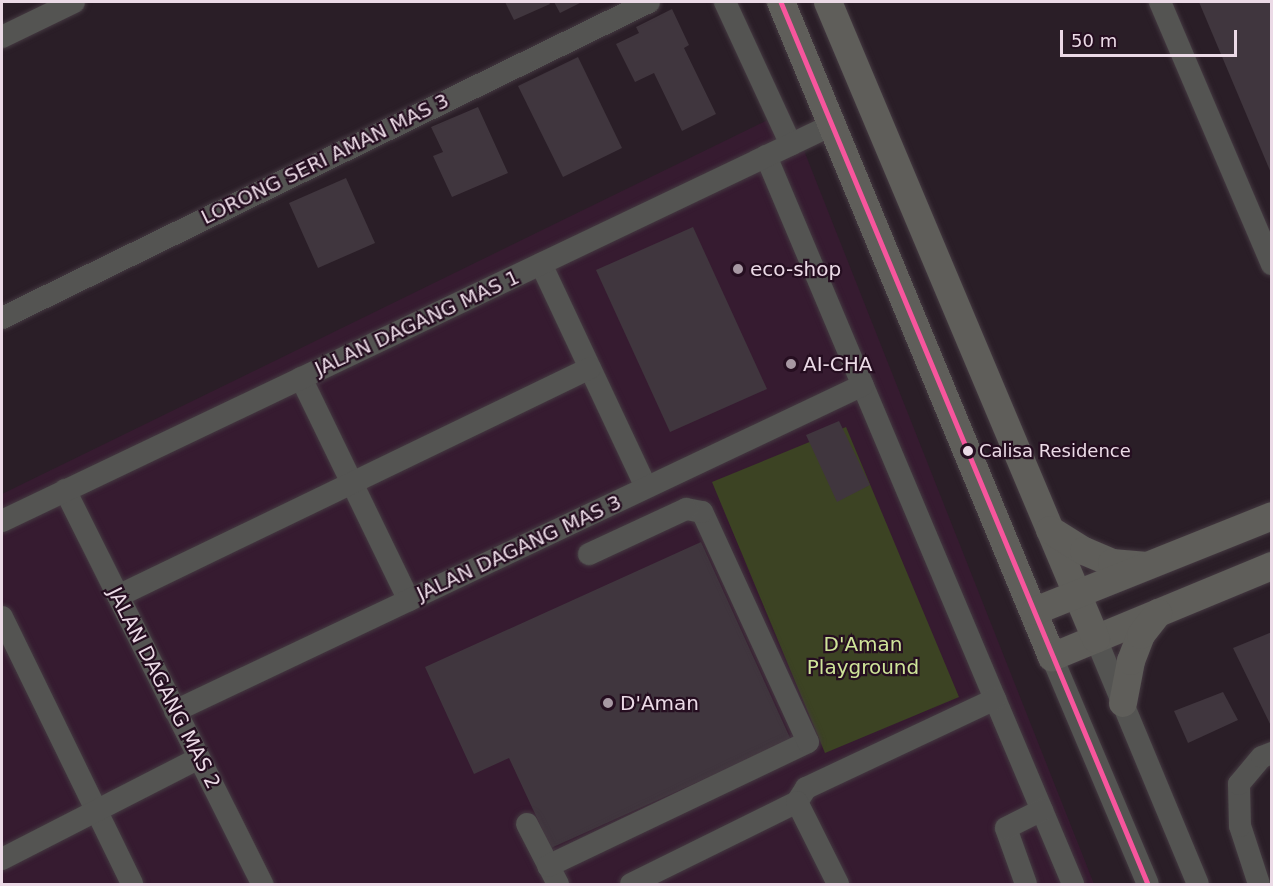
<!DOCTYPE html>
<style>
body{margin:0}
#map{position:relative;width:1273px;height:886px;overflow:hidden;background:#2a1e27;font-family:"DejaVu Sans",sans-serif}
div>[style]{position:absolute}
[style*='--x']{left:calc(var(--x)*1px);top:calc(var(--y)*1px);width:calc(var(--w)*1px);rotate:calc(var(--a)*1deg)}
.built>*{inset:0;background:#361b30}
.green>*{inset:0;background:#3c4323}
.building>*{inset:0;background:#40363e}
.roads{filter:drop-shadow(0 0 2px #443941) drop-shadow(0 0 2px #443941)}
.minor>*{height:22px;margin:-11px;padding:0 11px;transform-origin:11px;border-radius:11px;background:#545452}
.major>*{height:28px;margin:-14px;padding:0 14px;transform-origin:14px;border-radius:14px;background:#5f5e5a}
.bus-1>*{height:4.5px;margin:-2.25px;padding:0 2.25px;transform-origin:2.25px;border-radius:2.25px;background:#f7559d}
.dots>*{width:16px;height:16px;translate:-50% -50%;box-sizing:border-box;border:3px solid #250e20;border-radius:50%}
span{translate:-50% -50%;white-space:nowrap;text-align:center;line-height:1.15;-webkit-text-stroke:4.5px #250e20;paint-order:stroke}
.bus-label{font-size:18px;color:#ebdae6}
.left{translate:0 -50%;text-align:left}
.street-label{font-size:20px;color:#ebdae6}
.poi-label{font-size:20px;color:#ebdae6}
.park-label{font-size:20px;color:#cfe499}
.frame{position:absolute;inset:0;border:3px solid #ebdae6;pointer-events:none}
.scale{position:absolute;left:1060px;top:30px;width:177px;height:27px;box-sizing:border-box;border:3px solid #ebdae6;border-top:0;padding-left:8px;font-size:18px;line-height:21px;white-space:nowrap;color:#ebdae6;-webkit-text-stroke:4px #250e20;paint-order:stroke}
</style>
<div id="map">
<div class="built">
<div style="clip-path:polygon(788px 110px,1094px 884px,2px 884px,2px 494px)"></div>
</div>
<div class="green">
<div style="clip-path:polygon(846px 427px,959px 697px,825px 753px,712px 482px)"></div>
</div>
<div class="building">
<div style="clip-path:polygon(505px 2px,549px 2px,550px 4px,514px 20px)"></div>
<div style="clip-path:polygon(554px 2px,582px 2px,560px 13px)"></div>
<div style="clip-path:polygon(1199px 2px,1272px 2px,1272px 173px,1271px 173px)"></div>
<div style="clip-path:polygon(672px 9px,689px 45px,684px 48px,716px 114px,682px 131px,654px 73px,635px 82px,616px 44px,639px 33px,636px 27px)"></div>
<div style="clip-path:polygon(578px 57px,622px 148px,563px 177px,518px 86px)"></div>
<div style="clip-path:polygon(478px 107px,508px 173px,452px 197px,433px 156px,443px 152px,431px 127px)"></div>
<div style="clip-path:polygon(346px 178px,375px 243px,318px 268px,289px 203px)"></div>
<div style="clip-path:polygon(693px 227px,767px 389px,670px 432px,596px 270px)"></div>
<div style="clip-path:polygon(839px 421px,870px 485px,837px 502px,806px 435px)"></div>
<div style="clip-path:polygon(701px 542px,791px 740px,551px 848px,509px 758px,474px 774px,425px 667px)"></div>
<div style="clip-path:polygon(1272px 632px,1272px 728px,1233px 648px)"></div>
<div style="clip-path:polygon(1223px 692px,1238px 720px,1188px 743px,1174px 711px)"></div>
</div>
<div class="roads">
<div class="minor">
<div style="--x:725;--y:2;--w:157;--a:65.2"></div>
<div style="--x:1160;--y:2;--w:285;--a:66.9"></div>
<div style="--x:2;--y:37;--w:80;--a:-25.9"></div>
<div style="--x:766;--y:156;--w:790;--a:67.13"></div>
<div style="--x:541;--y:264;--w:246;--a:64.8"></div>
<div style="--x:2;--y:318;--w:720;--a:-26.03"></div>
<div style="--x:301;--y:378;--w:247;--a:64.1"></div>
<div style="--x:65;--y:490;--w:441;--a:63.4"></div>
<div style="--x:2;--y:521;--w:920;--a:-25.51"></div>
<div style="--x:118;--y:596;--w:524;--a:-25.78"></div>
<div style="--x:2;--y:617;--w:297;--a:64"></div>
<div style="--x:1096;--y:639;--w:265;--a:67.4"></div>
<div style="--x:1052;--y:657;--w:246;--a:67.1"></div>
<div style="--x:175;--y:711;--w:761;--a:-25.35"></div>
<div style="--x:797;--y:802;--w:17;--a:-57"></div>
<div style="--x:806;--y:788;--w:209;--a:-25.2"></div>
<div style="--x:527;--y:824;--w:68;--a:62.7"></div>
<div style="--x:2;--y:859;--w:221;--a:-27.1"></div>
<div style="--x:548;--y:866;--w:288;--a:-25.5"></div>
<div style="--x:808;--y:742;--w:253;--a:-114.7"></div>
<div style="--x:702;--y:512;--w:16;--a:-169"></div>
<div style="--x:686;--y:509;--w:107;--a:155.1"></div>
<div style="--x:631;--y:884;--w:185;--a:-26.3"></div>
<div style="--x:797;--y:802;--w:92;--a:63.4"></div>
<div style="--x:1026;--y:884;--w:59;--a:-109.7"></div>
<div style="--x:1006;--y:828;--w:40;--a:-26.6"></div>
<div style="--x:1259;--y:884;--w:61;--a:-108.1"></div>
<div style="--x:1240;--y:826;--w:42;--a:-91.4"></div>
<div style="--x:1239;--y:784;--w:35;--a:-50"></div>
<div style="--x:1262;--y:757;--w:11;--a:-22"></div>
</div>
<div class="major">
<div style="--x:781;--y:2;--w:709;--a:67.52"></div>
<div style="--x:1052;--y:657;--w:238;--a:-22.5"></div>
<div style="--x:828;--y:2;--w:691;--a:67.18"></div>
<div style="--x:1050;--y:530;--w:40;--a:32"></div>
<div style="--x:1084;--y:551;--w:30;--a:23"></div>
<div style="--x:1112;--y:563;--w:32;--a:5"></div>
<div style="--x:1035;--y:611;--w:255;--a:-21.8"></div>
<div style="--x:1123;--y:703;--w:43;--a:-79.2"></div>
<div style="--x:1131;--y:661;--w:28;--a:-69"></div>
<div style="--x:1141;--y:635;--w:28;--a:-52"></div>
</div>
</div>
<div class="bus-1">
<div style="--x:781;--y:2;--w:955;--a:67.41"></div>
</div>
<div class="dots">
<div style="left:738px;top:269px;background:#a798a3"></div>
<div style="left:791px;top:364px;background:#a798a3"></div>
<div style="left:968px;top:451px;background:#ebdae6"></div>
<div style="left:608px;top:703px;background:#a798a3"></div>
</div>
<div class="bus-label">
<span class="left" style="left:979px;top:451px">Calisa Residence</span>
</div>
<div class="street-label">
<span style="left:325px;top:159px;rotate:-26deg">LORONG SERI AMAN MAS 3</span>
<span style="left:417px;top:323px;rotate:-25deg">JALAN DAGANG MAS 1</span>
<span style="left:519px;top:548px;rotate:-25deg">JALAN DAGANG MAS 3</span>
<span style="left:164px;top:688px;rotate:63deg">JALAN DAGANG MAS 2</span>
</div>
<div class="poi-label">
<span class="left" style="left:750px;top:269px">eco-shop</span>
<span class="left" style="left:803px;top:364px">AI-CHA</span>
<span class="left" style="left:620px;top:703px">D'Aman</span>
</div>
<div class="park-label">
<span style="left:863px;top:656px">D'Aman<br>Playground</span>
</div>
<div class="frame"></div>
<div class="scale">50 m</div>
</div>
